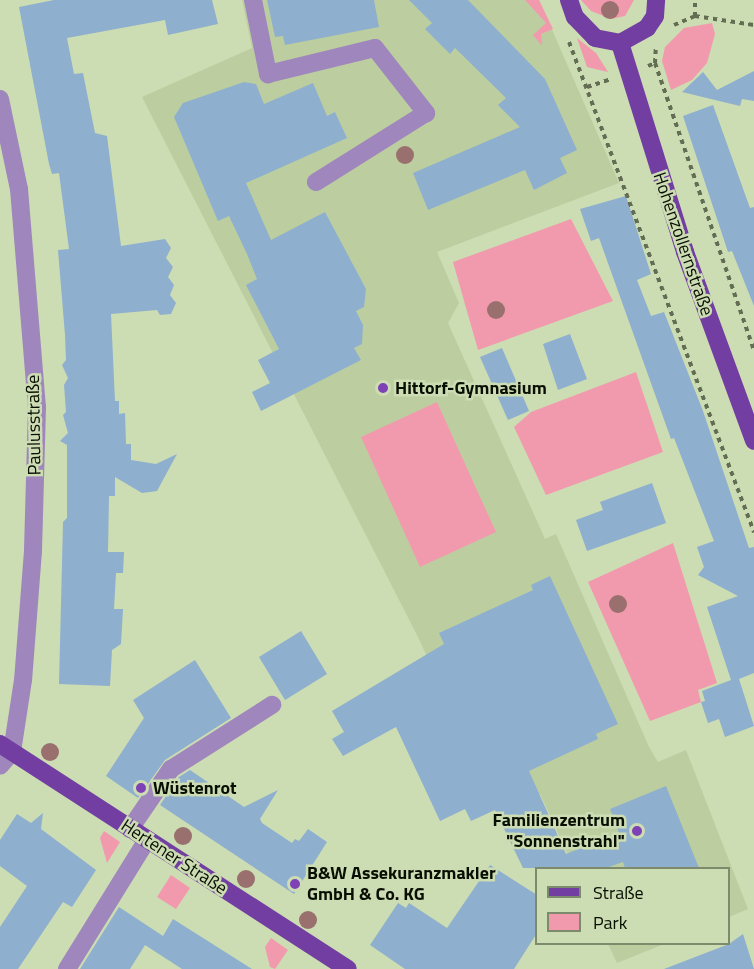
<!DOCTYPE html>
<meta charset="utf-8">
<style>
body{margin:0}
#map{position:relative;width:754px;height:969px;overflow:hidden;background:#ccdcb3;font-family:"Titillium Web",sans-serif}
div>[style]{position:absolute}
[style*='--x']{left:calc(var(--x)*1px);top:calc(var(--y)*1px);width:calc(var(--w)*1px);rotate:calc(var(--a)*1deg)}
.built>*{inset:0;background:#bccea0}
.green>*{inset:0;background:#f29aad}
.building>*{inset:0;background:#8eafce}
.path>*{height:4px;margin-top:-2px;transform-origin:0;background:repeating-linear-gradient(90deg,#636d53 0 4.5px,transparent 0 9px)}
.minor>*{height:18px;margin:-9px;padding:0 9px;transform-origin:9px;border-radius:9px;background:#9f86bc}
.major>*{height:18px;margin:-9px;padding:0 9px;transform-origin:9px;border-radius:9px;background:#723ea1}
.trees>*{width:18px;height:18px;margin:-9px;border-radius:50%;background:#99706e}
.dots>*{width:16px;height:16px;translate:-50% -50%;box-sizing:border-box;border:3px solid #ccdcb3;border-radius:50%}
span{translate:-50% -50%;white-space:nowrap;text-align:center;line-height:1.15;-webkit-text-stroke:5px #ccdcb3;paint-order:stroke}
.street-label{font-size:18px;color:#090e02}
.poi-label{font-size:18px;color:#090e02;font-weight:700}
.left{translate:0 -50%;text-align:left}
.right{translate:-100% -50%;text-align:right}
.legend{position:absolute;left:535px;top:867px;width:195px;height:78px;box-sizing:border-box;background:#ccdcb3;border:2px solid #7e8a6c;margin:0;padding:8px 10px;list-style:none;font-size:18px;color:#090e02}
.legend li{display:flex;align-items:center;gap:12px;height:30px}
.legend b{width:30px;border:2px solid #7e8a6c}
</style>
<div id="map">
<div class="built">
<div style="clip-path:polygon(242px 0,539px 0,619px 183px,437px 252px,459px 303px,448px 323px,545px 539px,556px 534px,649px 747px,658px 762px,686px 750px,748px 909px,729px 917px,728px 868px,574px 868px,540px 794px,498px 813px,419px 639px,142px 97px,252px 48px)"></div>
<div style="clip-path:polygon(608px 944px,664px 944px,617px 963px)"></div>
</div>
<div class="green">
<div style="clip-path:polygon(525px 0,539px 0,553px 29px,541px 34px,542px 46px,533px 35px,546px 23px)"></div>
<div style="clip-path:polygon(581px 0,634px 0,625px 16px,611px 19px,591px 11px)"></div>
<div style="clip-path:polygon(712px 23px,715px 34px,707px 63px,692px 80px,671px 90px,662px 61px,665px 47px,684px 28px)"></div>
<div style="clip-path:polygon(577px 38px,596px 53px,608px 72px,587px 67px)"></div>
<div style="clip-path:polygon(571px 219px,613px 301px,478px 350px,453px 262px)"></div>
<div style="clip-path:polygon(636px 372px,663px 452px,546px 495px,514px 427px,531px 412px)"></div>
<div style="clip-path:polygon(437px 402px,496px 532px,420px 567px,361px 437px)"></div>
<div style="clip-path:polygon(673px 543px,717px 683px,698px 690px,701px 702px,650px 721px,588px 582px)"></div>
<div style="clip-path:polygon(104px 831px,120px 842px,107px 863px,100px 838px)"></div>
<div style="clip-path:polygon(171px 875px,190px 888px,176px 909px,157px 897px)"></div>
<div style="clip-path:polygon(271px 938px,288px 950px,275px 969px,270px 967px,265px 947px)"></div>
</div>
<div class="building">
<div style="clip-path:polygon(54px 0,212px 0,218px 24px,168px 35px,165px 20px,67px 38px,74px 74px,83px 73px,95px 133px,107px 136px,121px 246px,165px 239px,171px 248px,166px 258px,173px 267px,168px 277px,174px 285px,170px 295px,176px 303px,171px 314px,160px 315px,157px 310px,111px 314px,115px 401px,119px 401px,119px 414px,125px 413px,126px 444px,131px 444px,131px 460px,156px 464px,177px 454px,157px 491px,142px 493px,115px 477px,115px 496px,109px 496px,108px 552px,124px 552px,123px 573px,116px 573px,114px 609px,123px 609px,121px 644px,112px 650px,110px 686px,59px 684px,63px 522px,67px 518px,67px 445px,60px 441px,68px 433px,63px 415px,66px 412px,64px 385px,68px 378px,62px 365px,66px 360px,65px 335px,58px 250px,69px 249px,59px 173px,52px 174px,49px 164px,19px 7px)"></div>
<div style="clip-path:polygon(267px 0,374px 0,379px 27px,285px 45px,283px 36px,275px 37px)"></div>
<div style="clip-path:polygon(409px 0,468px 0,545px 79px,577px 150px,560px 158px,567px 173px,534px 190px,525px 170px,428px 210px,413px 173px,520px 127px,498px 105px,506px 98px,455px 48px,450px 54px,425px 29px,432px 23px)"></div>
<div style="clip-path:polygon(754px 71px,754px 101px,742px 99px,740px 106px,682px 92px,703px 72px,717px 90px)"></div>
<div style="clip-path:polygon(244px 82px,256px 84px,264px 104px,313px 83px,327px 116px,335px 112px,347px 138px,246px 183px,271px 240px,325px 212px,366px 289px,364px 307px,356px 311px,363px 325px,362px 344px,354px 348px,361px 360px,261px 411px,252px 392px,270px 383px,258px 360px,279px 349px,246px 285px,257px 279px,247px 254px,229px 216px,218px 221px,174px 117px,183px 103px)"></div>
<div style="clip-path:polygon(713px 105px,750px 208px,754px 207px,754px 306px,732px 251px,728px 252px,683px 116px)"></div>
<div style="clip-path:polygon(626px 196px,651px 274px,637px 280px,651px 316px,664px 312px,703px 411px,749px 548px,754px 547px,754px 673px,739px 679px,754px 726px,725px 737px,719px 719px,708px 723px,701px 702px,705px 701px,702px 691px,731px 680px,707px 607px,738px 596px,698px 575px,704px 567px,697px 547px,714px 541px,674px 438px,671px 439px,599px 238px,591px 241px,580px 209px)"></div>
<div style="clip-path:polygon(570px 334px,587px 379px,558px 390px,543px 344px)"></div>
<div style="clip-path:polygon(502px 348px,529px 411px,508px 420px,480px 357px)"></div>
<div style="clip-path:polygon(652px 483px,666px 523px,587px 551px,576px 520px,603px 510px,600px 502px)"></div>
<div style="clip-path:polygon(550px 576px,618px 724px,596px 734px,598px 739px,529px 771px,566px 854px,619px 833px,610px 809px,666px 786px,699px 868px,625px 868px,623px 862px,606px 868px,523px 868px,495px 810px,471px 821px,465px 809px,440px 821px,396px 727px,343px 756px,332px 739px,344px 732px,332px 711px,444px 644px,439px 633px,533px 590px,531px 585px)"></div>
<div style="clip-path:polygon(301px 631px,327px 674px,285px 700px,259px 657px)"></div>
<div style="clip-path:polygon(195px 660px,231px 718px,165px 760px,138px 798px,106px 776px,144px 718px,133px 700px)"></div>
<div style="clip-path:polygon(190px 770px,244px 807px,278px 790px,260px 819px,262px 823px,292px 843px,295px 839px,299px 841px,308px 829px,327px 842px,294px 894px,160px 805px,179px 777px)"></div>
<div style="clip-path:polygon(43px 813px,41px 829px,96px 870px,72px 907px,63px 902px,18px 969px,0 969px,0 927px,27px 886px,0 866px,0 840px,17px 814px,31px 823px)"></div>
<div style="clip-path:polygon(490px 865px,537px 895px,537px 933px,514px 969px,405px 969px,370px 945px,398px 903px,406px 908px,409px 903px,447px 928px)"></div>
<div style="clip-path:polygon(119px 907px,163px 936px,173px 919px,252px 969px,182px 969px,145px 945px,130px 969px,80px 969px)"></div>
<div style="clip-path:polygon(743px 934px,754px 969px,664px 969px,729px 944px)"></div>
</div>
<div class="path">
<div style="--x:695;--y:16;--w:60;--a:8.7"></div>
<div style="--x:674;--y:25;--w:23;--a:-23"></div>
<div style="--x:695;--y:16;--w:16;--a:-90"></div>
<div style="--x:569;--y:42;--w:524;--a:69.32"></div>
<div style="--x:655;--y:63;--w:304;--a:71"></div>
<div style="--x:648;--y:66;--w:8;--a:-23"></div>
<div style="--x:655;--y:63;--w:17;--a:-87"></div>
<div style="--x:587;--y:87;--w:26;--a:-18"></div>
</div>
<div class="minor">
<div style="--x:253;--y:0;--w:76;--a:78.5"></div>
<div style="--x:268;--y:74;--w:110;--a:-13.7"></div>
<div style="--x:375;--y:48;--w:83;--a:51.9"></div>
<div style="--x:426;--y:113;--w:130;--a:147.9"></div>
<div style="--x:0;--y:99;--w:92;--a:78.1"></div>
<div style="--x:19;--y:189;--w:219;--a:85.3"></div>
<div style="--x:37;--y:407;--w:144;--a:91.6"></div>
<div style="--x:33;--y:551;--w:129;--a:94.4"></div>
<div style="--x:23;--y:680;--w:73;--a:98.7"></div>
<div style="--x:12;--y:752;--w:18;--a:131"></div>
<div style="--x:130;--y:829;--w:73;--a:-55.7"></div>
<div style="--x:171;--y:769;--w:120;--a:-32.4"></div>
<div style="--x:67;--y:969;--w:152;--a:-58.2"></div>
</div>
<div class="major">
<div style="--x:569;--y:0;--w:18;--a:71"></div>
<div style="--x:575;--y:17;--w:29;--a:46"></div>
<div style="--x:595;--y:38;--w:25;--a:11"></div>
<div style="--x:620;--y:43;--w:31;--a:-29"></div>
<div style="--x:647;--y:28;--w:14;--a:-56"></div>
<div style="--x:655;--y:16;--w:16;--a:-86"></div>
<div style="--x:620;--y:43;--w:219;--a:72.7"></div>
<div style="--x:685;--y:252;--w:201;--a:69.9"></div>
<div style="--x:0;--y:744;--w:414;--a:32.9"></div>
</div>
<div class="trees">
<div style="left:610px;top:10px"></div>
<div style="left:405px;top:155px"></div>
<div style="left:496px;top:310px"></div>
<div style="left:618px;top:604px"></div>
<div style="left:50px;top:752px"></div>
<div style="left:183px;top:836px"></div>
<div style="left:246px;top:879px"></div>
<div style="left:308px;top:920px"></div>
</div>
<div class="dots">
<div style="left:383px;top:388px;background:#7f41b6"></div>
<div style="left:141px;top:788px;background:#7f41b6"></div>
<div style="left:637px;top:831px;background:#7f41b6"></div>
<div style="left:295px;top:884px;background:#7f41b6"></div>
</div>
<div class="street-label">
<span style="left:683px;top:244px;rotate:71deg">Hohenzollernstraße</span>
<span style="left:34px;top:425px;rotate:-91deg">Paulusstraße</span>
<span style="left:174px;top:857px;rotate:33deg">Hertener Straße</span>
</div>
<div class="poi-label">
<span class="left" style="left:395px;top:388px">Hittorf-Gymnasium</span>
<span class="left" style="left:153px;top:788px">Wüstenrot</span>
<span class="right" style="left:625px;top:831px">Familienzentrum<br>"Sonnenstrahl"</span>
<span class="left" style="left:307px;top:884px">B&amp;W Assekuranzmakler<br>GmbH &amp; Co. KG</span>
</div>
<ul class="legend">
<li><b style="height:8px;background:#723ea1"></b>Straße</li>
<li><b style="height:16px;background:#f29aad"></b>Park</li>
</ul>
</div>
